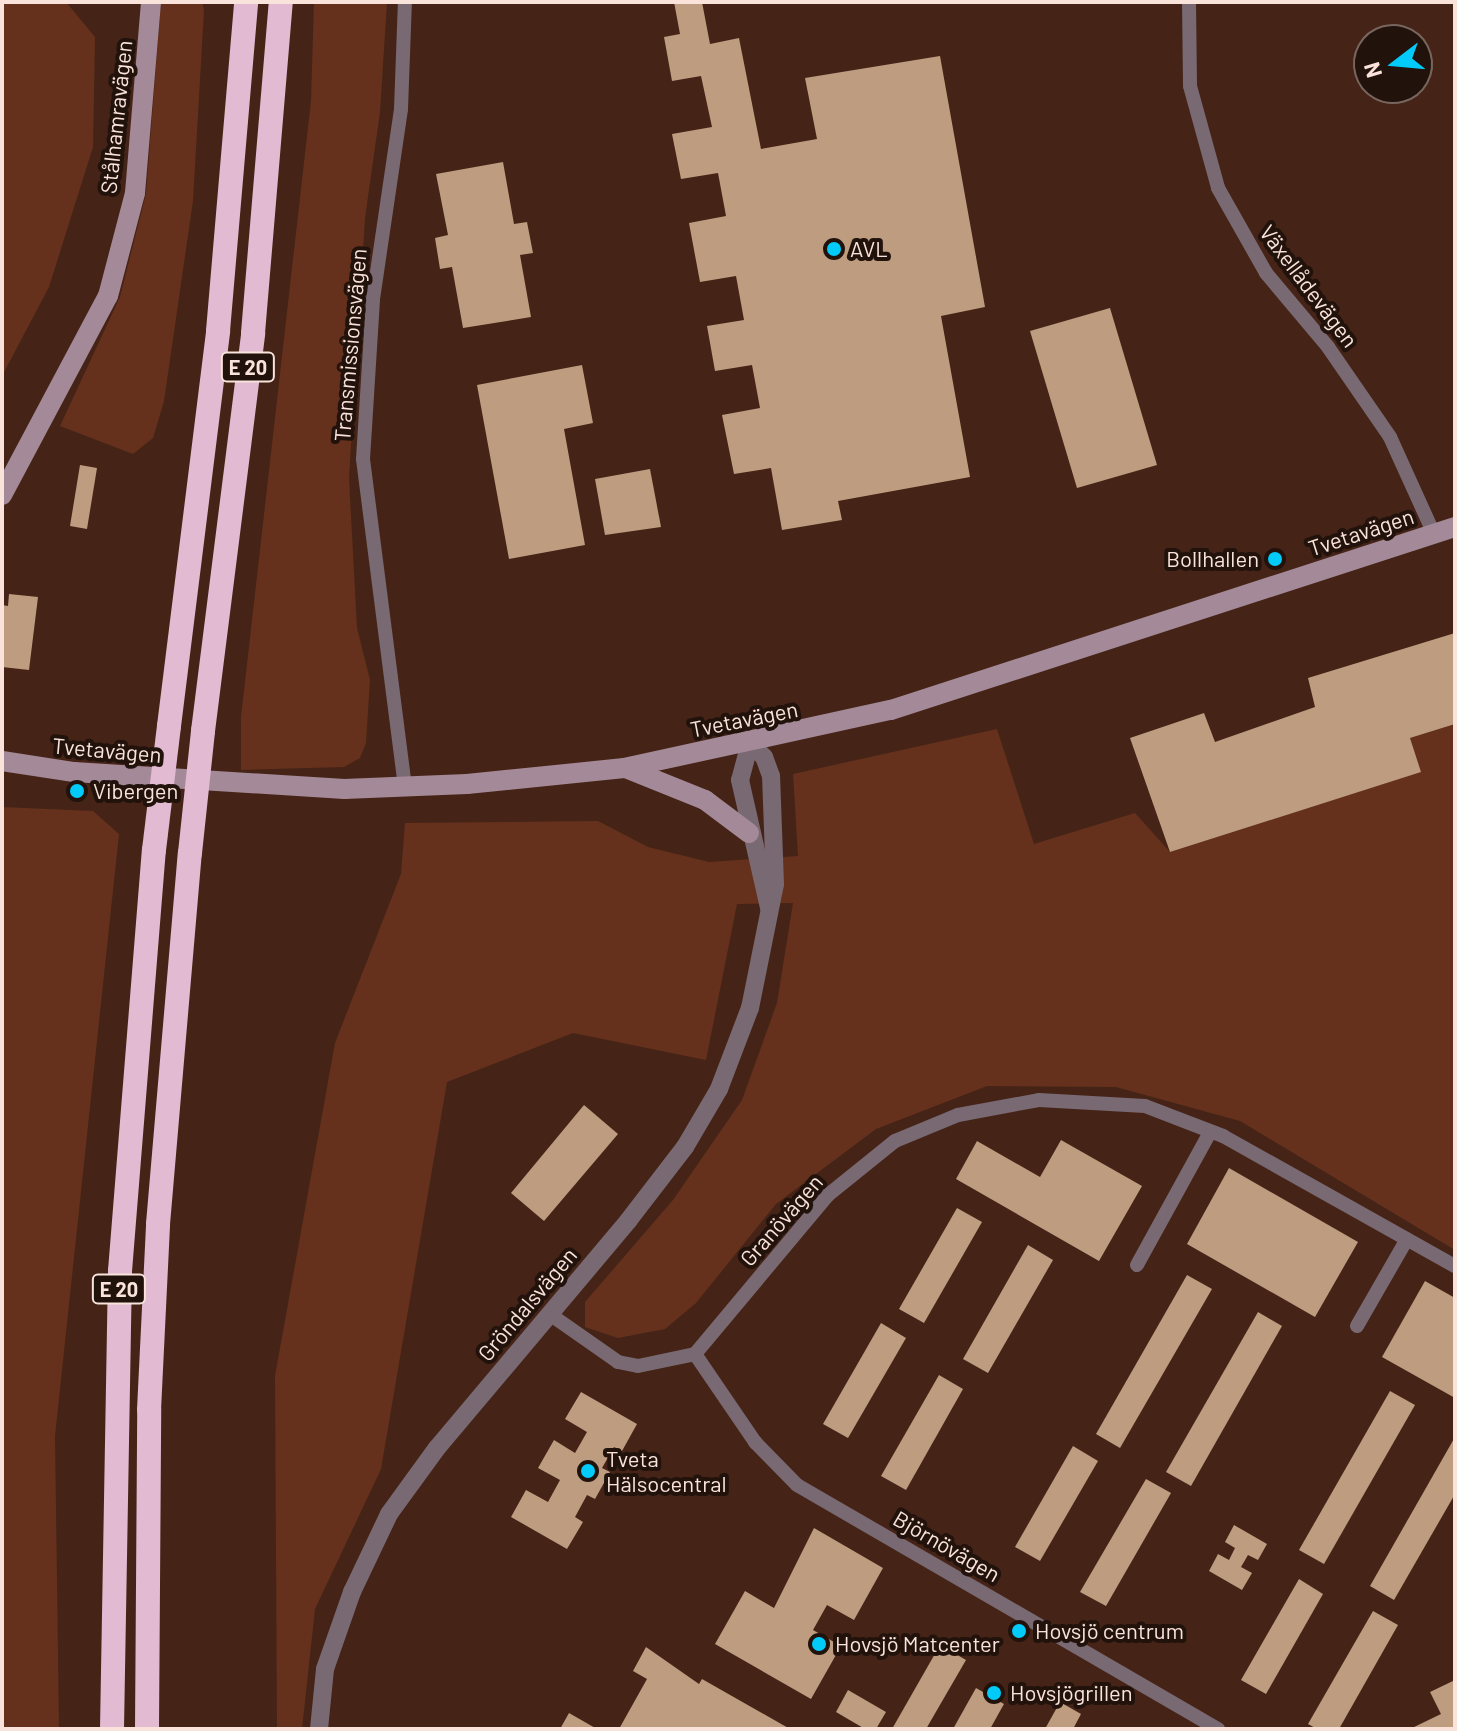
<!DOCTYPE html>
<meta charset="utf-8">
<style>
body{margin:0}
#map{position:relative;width:1457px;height:1731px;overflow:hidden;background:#452417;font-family:Barlow,sans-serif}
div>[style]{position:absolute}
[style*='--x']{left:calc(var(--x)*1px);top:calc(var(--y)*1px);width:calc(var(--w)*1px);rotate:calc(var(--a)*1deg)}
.green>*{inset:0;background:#65311c}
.building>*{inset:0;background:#bd9c80}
.minor>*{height:14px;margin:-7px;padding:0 7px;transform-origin:7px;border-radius:7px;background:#796973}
.tertiary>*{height:18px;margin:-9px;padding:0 9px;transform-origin:9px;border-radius:9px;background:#796973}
.secondary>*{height:20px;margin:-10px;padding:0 10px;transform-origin:10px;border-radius:10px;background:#a48a99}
.motorway>*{height:24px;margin:-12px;padding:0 12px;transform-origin:12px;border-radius:12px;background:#e2bad2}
.motorway-bridge>*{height:24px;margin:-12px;padding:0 12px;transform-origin:12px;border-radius:12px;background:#e2bad2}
.dots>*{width:22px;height:22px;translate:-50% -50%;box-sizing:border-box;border:4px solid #21120c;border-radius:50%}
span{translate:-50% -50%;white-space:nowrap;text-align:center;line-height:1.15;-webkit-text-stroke:8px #21120c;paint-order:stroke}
.shield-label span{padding:2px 6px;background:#21120c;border:2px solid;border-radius:6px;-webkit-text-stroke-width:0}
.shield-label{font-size:20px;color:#fae3da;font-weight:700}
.street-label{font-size:22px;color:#fae3da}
.poi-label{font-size:22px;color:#fae3da}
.left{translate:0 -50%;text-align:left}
.right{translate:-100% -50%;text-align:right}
.frame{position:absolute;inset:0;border:4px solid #fae3da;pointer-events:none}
.north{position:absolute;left:1353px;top:24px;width:80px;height:80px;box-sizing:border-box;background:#21120c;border:2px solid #78665e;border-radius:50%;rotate:254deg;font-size:22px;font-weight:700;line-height:32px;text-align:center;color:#fae3da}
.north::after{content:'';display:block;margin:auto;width:28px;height:36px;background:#02cbf9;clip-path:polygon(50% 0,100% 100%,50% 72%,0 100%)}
</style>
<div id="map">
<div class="green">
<div style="clip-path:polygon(2px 2px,66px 2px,95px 37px,93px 147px,49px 287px,2px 376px)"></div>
<div style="clip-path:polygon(161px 2px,202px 2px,204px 10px,193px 201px,164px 401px,153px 438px,133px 454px,60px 426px,120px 297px,146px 194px)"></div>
<div style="clip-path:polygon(314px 2px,387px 2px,380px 112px,365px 218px,349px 478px,357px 628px,370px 680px,366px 743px,360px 758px,344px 767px,241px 770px,241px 717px,311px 101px)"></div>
<div style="clip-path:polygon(1455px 724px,1455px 1250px,1240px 1121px,1116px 1087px,987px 1086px,876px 1129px,776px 1204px,696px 1303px,665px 1329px,618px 1338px,585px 1327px,585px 1302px,673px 1200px,742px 1100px,777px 1003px,793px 903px,737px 904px,706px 1060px,573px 1033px,447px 1082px,381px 1469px,315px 1609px,302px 1729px,277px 1729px,275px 1376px,335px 1043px,401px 874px,405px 823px,598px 821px,648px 847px,709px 862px,798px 856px,793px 774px,997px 729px,1034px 844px,1135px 813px,1170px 852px,1420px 772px,1410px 738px)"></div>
<div style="clip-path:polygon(2px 807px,93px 811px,119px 834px,55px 1436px,59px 1729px,2px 1729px)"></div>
</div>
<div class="building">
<div style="clip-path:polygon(674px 2px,702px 2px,710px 44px,739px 38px,761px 149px,817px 139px,805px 78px,940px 56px,985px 307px,941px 316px,970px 477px,838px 501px,842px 520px,782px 530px,771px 468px,734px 474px,722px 415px,760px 408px,752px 365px,715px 371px,707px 326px,744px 320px,736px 276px,700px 282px,689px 223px,726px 216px,718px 173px,681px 179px,672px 134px,712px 127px,701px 76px,672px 81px,664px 37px,680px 34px)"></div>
<div style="clip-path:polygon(503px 162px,514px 224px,527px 222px,533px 253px,520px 255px,531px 317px,463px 328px,452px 267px,440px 269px,435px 238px,448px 235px,436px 174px)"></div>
<div style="clip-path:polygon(1110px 308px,1157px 465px,1077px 488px,1030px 331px)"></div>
<div style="clip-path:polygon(582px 365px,593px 423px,564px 429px,585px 545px,509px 559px,477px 385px)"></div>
<div style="clip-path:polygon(80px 465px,97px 468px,87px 529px,70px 526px)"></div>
<div style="clip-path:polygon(650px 469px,661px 527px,605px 535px,595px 479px)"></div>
<div style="clip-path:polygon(9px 594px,38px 597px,29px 670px,2px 667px,2px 605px,8px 606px)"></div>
<div style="clip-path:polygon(1455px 633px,1455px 724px,1410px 738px,1421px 772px,1170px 852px,1130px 738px,1204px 713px,1215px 742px,1315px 707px,1308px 678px)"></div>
<div style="clip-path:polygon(584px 1105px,618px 1134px,544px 1221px,511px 1193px)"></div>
<div style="clip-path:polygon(1061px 1140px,1142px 1186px,1099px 1261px,956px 1179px,977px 1141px,1040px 1177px)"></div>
<div style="clip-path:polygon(1229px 1168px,1358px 1242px,1315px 1317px,1187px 1244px)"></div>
<div style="clip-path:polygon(957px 1208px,982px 1222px,924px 1323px,899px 1309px)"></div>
<div style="clip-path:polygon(1028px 1245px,1053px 1260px,988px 1373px,963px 1359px)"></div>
<div style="clip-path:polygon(1187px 1275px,1212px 1289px,1120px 1448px,1096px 1434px)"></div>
<div style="clip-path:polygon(1425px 1281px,1455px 1298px,1455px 1398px,1382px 1357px)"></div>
<div style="clip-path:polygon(1258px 1312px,1282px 1326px,1191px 1486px,1166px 1472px)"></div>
<div style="clip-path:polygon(881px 1323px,906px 1338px,848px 1438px,823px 1424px)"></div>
<div style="clip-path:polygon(939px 1375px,963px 1389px,906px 1490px,881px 1476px)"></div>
<div style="clip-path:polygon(1390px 1391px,1415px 1405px,1324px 1564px,1299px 1550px)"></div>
<div style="clip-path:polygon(581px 1392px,637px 1424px,622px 1451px,614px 1447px,602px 1468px,610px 1472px,595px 1499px,587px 1495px,575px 1517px,583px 1522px,567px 1549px,511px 1517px,526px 1490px,548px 1502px,560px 1480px,538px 1468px,554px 1440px,575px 1453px,587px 1432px,565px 1419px)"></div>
<div style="clip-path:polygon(1455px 1437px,1455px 1494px,1394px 1600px,1370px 1586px)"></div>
<div style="clip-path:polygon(1073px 1446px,1098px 1461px,1040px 1561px,1015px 1547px)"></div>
<div style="clip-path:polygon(1146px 1479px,1171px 1493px,1106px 1606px,1080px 1592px)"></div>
<div style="clip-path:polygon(1234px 1525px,1267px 1544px,1258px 1560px,1248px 1555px,1241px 1567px,1252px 1573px,1242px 1590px,1209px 1571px,1218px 1554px,1229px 1560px,1235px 1548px,1225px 1542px)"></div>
<div style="clip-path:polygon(814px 1528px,883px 1568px,854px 1620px,827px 1605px,813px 1630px,841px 1646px,811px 1699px,715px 1644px,745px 1591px,774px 1608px)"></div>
<div style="clip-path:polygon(1299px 1579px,1323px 1594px,1266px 1694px,1241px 1680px)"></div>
<div style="clip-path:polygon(1373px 1611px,1398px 1625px,1339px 1729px,1317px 1729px,1308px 1724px)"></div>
<div style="clip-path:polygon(940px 1645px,966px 1660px,926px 1729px,892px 1729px)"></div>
<div style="clip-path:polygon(646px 1647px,699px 1684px,702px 1679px,790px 1729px,619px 1729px,647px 1679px,633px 1671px)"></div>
<div style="clip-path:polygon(1455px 1680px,1455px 1729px,1410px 1729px,1441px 1714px,1430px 1692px)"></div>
<div style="clip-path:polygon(976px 1688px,1004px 1704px,990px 1729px,953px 1729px)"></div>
<div style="clip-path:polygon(848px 1690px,886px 1712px,876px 1729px,865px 1729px,836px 1712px)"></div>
<div style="clip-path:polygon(1060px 1702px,1081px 1714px,1073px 1729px,1045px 1729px)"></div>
<div style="clip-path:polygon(569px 1713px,597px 1729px,560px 1729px)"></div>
</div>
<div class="minor">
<div style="--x:1189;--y:2;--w:84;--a:89.3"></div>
<div style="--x:1190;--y:86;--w:106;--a:74.6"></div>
<div style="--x:1218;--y:188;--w:98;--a:60.5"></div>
<div style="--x:1266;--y:273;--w:97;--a:50"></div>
<div style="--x:1328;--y:347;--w:109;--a:55.4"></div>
<div style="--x:1390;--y:437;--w:107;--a:65.6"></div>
<div style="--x:405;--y:787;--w:331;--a:-97.3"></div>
<div style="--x:363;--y:459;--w:160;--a:-86.4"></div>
<div style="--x:373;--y:299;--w:192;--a:-81.6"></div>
<div style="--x:401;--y:109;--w:107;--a:-87.9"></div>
<div style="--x:1137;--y:1265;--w:152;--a:-61.2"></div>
<div style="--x:551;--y:1315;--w:82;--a:35"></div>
<div style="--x:618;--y:1362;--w:20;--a:11"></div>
<div style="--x:638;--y:1366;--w:58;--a:-11.9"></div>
<div style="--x:695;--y:1354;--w:207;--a:-50.1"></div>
<div style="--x:828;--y:1195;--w:86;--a:-38.9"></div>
<div style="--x:895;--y:1141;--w:68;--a:-22.4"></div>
<div style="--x:958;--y:1115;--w:82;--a:-10.5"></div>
<div style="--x:1039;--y:1100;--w:106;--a:3.2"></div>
<div style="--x:1145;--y:1106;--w:84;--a:21"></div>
<div style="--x:1223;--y:1136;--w:266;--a:29.3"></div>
<div style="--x:1357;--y:1326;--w:100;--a:-60.1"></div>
<div style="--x:695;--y:1354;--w:107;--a:55.7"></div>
<div style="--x:755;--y:1442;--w:60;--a:45.7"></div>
<div style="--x:797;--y:1485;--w:487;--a:30.1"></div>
</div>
<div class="tertiary">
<div style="--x:319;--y:1729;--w:60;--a:-84.3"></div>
<div style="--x:325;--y:1669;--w:82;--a:-70.7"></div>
<div style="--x:352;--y:1592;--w:86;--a:-64.6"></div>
<div style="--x:389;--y:1514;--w:82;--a:-54"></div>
<div style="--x:437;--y:1448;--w:297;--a:-49.9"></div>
<div style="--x:628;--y:1221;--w:93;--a:-52.4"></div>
<div style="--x:685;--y:1147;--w:67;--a:-59.6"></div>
<div style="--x:719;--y:1089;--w:87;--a:-69.1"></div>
<div style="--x:750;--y:1008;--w:126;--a:-78.6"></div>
<div style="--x:775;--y:884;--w:108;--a:-92.1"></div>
<div style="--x:771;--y:776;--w:20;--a:-110"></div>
<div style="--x:764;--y:757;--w:20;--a:-135"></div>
<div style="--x:750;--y:743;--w:38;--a:105"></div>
<div style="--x:740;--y:780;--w:131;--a:77.2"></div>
</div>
<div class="secondary">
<div style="--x:2;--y:495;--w:225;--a:-62"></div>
<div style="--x:108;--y:296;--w:106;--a:-75.3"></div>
<div style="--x:135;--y:193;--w:192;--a:-85.2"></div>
<div style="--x:2;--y:761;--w:73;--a:8.7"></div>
<div style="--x:74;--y:772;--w:271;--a:3.6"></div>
<div style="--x:344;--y:789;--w:123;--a:-2.3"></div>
<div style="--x:467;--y:784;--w:158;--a:-5.8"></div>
<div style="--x:624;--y:768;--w:273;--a:-12.3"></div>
<div style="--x:891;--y:710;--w:593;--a:-17.98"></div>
<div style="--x:628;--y:769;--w:83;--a:21.9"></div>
<div style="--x:705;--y:800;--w:55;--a:36.9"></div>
</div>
<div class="motorway">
<div style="--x:169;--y:726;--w:398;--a:-82.9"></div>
<div style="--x:218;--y:331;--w:330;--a:-85.1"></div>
<div style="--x:203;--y:731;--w:401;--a:-82.8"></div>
<div style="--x:253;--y:333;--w:332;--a:-85.2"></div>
<div style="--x:112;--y:1729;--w:458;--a:-89"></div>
<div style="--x:120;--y:1271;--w:422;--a:-85.4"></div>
<div style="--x:147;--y:1729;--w:319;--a:-89.6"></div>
<div style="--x:149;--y:1410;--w:186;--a:-87.2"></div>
<div style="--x:158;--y:1224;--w:372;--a:-85.1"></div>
</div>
<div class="motorway-bridge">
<div style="--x:154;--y:850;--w:125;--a:-83.1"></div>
<div style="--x:190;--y:853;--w:123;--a:-83.9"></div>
</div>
<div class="dots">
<div style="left:834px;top:249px;background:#02cbf9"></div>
<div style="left:1275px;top:559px;background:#02cbf9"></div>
<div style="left:77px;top:791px;background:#02cbf9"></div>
<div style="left:588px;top:1471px;background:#02cbf9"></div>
<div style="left:1019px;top:1631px;background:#02cbf9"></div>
<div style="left:819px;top:1644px;background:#02cbf9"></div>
<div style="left:994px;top:1693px;background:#02cbf9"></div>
</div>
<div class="shield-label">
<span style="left:248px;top:367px">E 20</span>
<span style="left:119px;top:1289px">E 20</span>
</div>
<div class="street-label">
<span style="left:116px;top:117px;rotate:-84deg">Stålhamravägen</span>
<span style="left:1309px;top:286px;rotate:53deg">Växellådevägen</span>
<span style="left:350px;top:345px;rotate:-85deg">Transmissionsvägen</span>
<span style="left:1361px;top:532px;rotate:-18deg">Tvetavägen</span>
<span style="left:744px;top:719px;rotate:-11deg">Tvetavägen</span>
<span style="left:107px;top:750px;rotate:5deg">Tvetavägen</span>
<span style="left:781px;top:1220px;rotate:-49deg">Granövägen</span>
<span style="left:527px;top:1304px;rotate:-50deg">Gröndalsvägen</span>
<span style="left:947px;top:1546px;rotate:30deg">Björnövägen</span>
</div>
<div class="poi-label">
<span class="left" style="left:850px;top:249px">AVL</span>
<span class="right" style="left:1259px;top:559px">Bollhallen</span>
<span class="left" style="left:93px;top:791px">Vibergen</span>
<span class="left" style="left:606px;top:1471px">Tveta<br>Hälsocentral</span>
<span class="left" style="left:1035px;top:1631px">Hovsjö centrum</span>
<span class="left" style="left:835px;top:1644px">Hovsjö Matcenter</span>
<span class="left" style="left:1010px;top:1693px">Hovsjögrillen</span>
</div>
<div class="frame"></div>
<div class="north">N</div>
</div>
